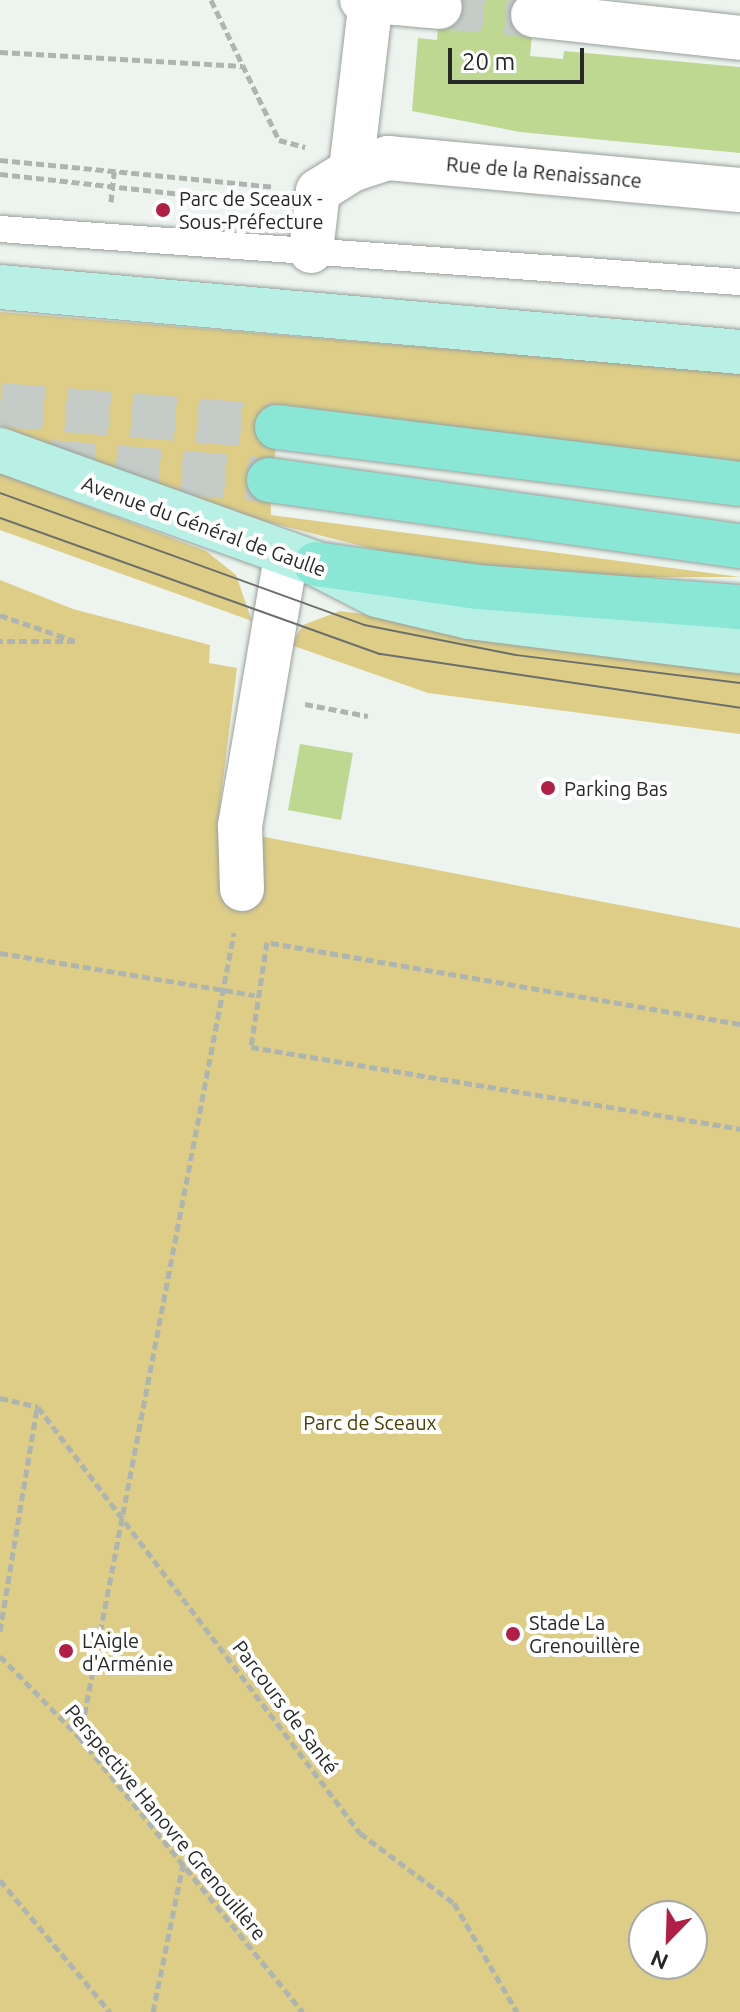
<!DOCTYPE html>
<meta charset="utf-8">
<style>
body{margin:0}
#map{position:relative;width:740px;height:2012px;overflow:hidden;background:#edf4ef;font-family:Ubuntu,sans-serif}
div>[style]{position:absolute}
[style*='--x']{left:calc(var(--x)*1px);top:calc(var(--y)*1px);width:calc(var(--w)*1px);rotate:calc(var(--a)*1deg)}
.green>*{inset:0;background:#ddcd87}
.building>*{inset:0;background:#bed791}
.street-tunnel>*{height:44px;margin-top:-22px;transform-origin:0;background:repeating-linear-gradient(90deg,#c5cbc7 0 44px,transparent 0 66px)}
.highway-tunnel>*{height:44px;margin-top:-22px;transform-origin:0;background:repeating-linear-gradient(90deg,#c5cbc7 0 44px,transparent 0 66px)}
.path>*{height:5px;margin-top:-2.5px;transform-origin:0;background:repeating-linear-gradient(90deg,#aeb4b0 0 8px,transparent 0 12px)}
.roads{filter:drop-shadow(0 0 2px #99a09b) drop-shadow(0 0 2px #99a09b)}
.lane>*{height:26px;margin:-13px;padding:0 13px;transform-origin:13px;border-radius:13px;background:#fff}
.street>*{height:44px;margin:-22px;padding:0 22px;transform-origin:22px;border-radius:22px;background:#fff}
.primary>*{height:44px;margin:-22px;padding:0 22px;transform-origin:22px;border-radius:22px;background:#b9f0e6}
.highway>*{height:44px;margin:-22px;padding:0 22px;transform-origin:22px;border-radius:22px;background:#8ae6d5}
.tram>*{height:2px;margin:-1px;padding:0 1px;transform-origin:1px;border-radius:1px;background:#6b6f6c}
.dots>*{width:22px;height:22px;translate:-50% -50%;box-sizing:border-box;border:4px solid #fff;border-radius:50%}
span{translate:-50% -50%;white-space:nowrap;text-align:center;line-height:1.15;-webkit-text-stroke:8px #fff;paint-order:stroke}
.street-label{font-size:20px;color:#262927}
.poi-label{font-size:20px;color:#262927}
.left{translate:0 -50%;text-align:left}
.park-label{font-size:20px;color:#4a3e00}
.north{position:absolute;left:628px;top:1900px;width:80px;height:80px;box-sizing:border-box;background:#fff;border:2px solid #a8a9a9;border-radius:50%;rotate:203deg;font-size:22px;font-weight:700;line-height:32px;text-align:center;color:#262927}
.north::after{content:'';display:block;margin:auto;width:28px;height:36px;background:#b11f47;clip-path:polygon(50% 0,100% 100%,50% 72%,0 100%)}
.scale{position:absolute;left:448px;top:48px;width:136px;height:36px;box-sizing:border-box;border:4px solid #262927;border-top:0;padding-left:10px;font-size:24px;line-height:28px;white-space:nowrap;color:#262927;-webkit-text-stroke:6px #fff;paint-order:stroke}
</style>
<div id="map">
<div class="green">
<div style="clip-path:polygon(0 312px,740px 373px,740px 464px,284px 405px,270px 481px,271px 515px,740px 577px,538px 577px,452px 569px,240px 515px,0 426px)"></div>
<div style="clip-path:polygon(0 473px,206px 551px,236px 575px,252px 621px,0 530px)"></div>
<div style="clip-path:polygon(evenodd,0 580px,73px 609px,210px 645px,209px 663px,237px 668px,217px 828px,740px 928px,740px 2012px,0 2012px,0 580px,644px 1916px,692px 1916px,692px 1964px,644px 1964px,644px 1916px)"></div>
<div style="clip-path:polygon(340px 611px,740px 663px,740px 734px,428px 693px,291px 645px,303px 625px)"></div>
</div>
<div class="building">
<div style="clip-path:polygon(440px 0,535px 0,530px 56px,563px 59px,564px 51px,740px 67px,740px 153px,520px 132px,412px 111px,418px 38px,437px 40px)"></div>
<div style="clip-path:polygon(300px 744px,353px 753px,341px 820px,288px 810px)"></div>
</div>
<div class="street-tunnel">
<div style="--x:440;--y:7;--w:93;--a:4.9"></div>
</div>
<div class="highway-tunnel">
<div style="--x:0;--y:405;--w:278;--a:4.5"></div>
<div style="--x:50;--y:462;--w:220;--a:4.7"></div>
</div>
<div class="path">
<div style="--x:211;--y:0;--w:156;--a:64.1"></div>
<div style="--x:279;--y:140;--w:27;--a:15"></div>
<div style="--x:0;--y:52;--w:243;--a:3.3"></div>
<div style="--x:0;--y:160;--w:275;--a:5.6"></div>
<div style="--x:0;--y:174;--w:275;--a:6.3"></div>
<div style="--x:111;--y:202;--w:31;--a:-84"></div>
<div style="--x:0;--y:615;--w:79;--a:19.1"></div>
<div style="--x:75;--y:641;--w:75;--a:180"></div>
<div style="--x:305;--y:704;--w:64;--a:10.8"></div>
<div style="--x:0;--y:953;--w:258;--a:9.4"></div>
<div style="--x:740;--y:1024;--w:480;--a:-170.2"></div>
<div style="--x:267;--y:942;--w:106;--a:98.7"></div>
<div style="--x:251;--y:1047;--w:496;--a:9.5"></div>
<div style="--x:0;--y:1398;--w:39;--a:13"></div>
<div style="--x:38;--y:1407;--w:534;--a:52.92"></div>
<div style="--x:360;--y:1833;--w:117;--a:36.7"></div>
<div style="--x:454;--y:1903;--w:126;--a:60"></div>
<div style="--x:0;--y:1631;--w:226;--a:-80.6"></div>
<div style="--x:0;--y:1656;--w:115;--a:45.7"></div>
<div style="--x:80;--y:1738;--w:353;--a:50.9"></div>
<div style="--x:80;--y:1738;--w:820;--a:-79.17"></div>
<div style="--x:0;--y:1880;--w:172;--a:50.2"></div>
<div style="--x:153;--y:2012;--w:151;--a:-78.5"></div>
</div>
<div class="roads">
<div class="lane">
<div style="--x:0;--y:229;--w:742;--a:4.1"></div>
</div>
<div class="street">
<div style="--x:362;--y:0;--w:78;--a:5.1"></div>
<div style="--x:533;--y:15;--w:208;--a:6.3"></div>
<div style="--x:351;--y:170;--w:39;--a:-18"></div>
<div style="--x:388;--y:158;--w:353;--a:5.2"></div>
<div style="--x:311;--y:251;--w:60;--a:-83.3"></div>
<div style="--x:318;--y:191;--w:39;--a:-32"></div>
<div style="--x:351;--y:170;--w:170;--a:-83.3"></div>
<div style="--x:242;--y:889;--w:63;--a:-91.8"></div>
<div style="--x:240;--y:826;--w:273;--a:-80.3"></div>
</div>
<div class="primary">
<div style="--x:0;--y:287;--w:743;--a:5.02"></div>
<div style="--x:0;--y:450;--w:336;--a:19.8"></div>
<div style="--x:316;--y:564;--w:68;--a:26.9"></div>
<div style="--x:377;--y:595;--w:95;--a:13.4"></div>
<div style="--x:469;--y:617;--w:273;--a:7.2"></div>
</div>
<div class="highway">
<div style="--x:277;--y:427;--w:466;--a:7"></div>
<div style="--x:269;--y:480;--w:476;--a:8"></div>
<div style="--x:316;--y:564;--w:164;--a:8.1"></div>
<div style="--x:478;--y:587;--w:263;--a:4.4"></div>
</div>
</div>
<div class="tram">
<div style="--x:0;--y:493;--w:387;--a:19.9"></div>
<div style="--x:364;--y:625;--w:155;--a:11.2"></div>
<div style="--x:516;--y:655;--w:226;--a:7.1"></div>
<div style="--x:0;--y:518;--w:404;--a:19.7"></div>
<div style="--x:380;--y:654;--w:364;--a:8.5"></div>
</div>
<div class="dots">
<div style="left:163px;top:210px;background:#b11f47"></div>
<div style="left:548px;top:788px;background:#b11f47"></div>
<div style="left:513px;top:1634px;background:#b11f47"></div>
<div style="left:66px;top:1651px;background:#b11f47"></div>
</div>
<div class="street-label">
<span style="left:544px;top:172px;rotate:5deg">Rue de la Renaissance</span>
<span style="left:204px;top:526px;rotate:20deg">Avenue du Général de Gaulle</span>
<span style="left:286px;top:1707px;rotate:53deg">Parcours de Santé</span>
<span style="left:166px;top:1822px;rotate:50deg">Perspective Hanovre Grenouillère</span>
</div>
<div class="poi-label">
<span class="left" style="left:179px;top:210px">Parc de Sceaux -<br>Sous-Préfecture</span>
<span class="left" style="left:564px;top:788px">Parking Bas</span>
<span class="left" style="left:529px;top:1634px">Stade La<br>Grenouillère</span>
<span class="left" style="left:82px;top:1652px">L'Aigle<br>d'Arménie</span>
</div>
<div class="park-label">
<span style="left:370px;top:1422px">Parc de Sceaux</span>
</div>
<div class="north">N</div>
<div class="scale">20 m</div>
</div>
